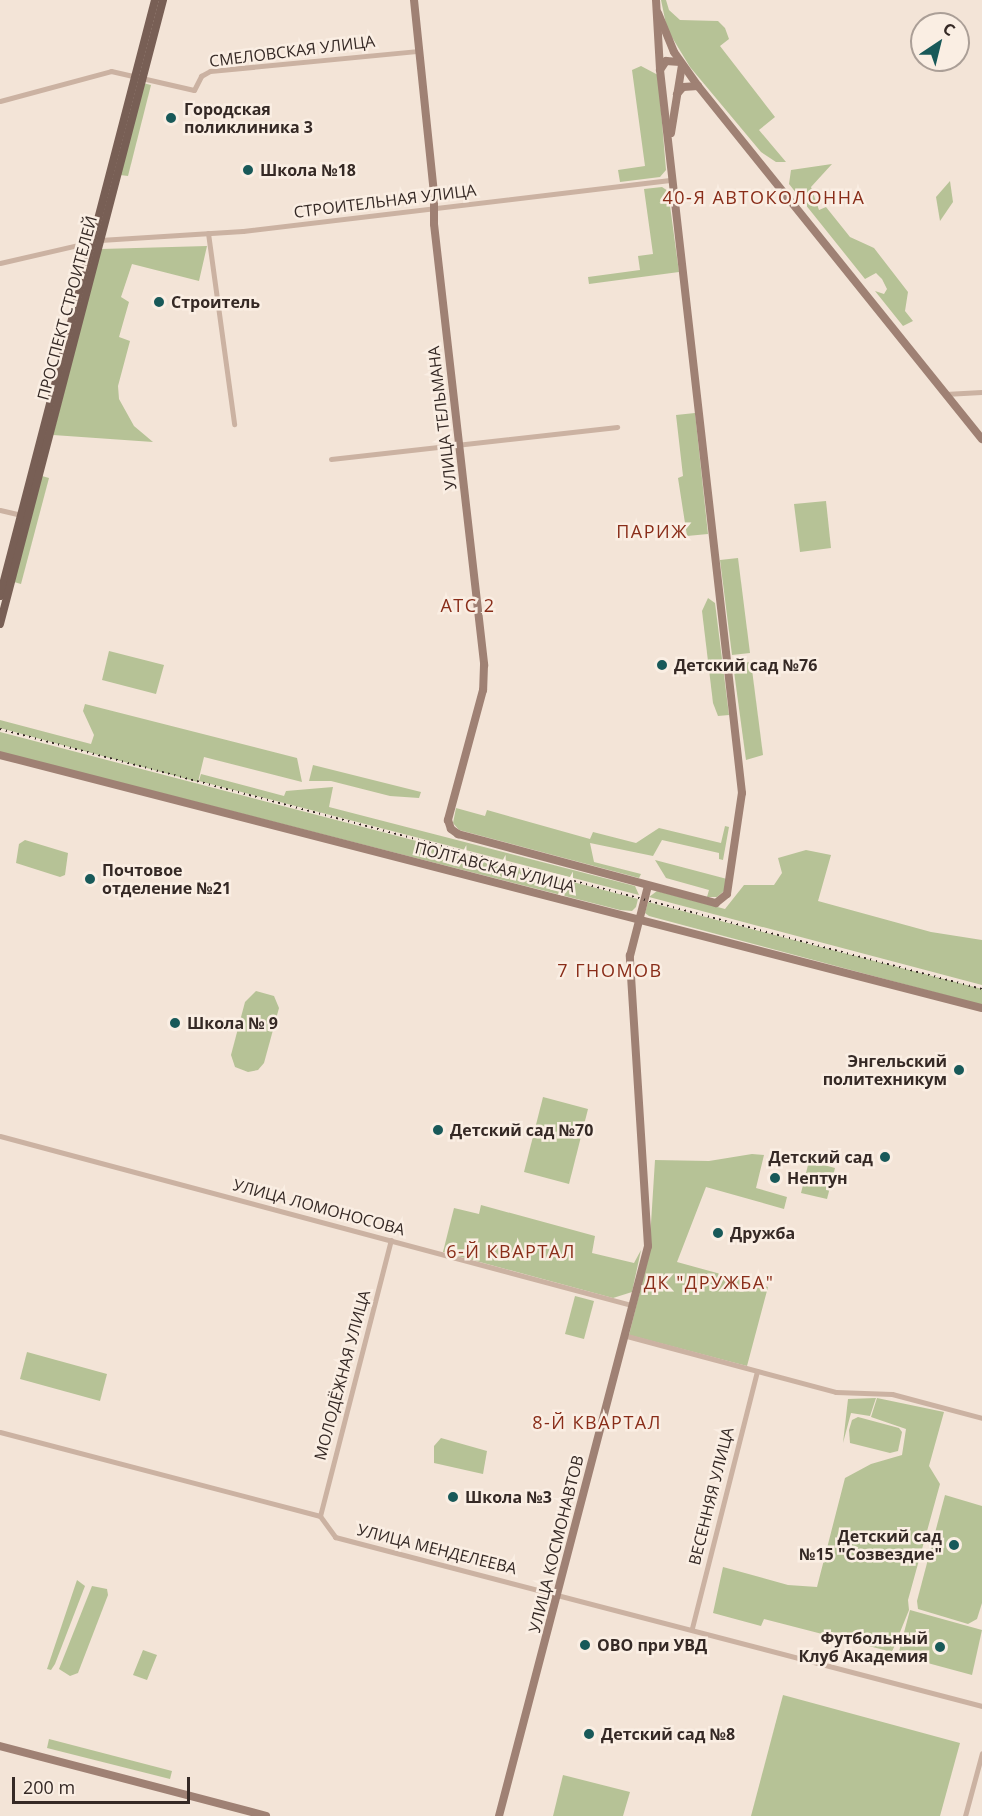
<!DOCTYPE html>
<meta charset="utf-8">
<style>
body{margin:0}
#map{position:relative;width:982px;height:1816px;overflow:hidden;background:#f3e4d7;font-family:"Open Sans",sans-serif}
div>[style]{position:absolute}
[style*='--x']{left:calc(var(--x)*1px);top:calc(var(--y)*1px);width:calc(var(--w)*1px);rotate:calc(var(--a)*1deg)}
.green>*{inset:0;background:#b6c296}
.street>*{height:5px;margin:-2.5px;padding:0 2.5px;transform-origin:2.5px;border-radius:2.5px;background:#cbb2a2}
.secondary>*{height:8px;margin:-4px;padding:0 4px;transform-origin:4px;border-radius:4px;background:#9f8174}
.primary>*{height:8px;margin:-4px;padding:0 4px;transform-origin:4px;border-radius:4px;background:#785f55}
.rail>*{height:1.5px;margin-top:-0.75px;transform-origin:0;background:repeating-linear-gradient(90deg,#352925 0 1.5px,transparent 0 6px)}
.dots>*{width:16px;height:16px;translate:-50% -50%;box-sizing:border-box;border:3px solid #faeee3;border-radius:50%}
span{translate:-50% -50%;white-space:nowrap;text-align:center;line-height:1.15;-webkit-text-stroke:5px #faeee3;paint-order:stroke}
.street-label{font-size:16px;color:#352925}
.poi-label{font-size:16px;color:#352925;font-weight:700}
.left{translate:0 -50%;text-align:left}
.right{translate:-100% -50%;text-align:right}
.neighbourhood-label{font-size:18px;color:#892d19;letter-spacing:1.5px}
.north{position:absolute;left:910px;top:12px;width:60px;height:60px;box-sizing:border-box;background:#faeee3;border:2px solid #ab9f97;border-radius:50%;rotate:35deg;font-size:16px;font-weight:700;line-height:24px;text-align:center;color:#352925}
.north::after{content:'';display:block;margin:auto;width:21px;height:27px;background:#185959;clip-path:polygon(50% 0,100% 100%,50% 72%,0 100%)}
.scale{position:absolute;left:12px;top:1777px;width:178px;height:27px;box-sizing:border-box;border:3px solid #352925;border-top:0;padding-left:8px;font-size:18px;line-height:21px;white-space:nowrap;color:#352925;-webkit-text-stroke:4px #faeee3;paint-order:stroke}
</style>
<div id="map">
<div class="green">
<div style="clip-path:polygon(661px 0,666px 0,669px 10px,680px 20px,718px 21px,725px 28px,729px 39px,720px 46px,775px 117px,759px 130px,786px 162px,776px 162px,761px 152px,690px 67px,667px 29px)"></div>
<div style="clip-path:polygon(641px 66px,658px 75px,666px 170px,660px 177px,620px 182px,618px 170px,645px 166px,632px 70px)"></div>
<div style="clip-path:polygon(143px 83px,151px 85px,128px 176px,120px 175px)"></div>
<div style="clip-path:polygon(832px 164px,811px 187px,819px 210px,826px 207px,850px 237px,874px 248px,908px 292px,905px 311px,913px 321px,903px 326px,875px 291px,884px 294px,887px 289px,882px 279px,876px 273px,865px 279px,789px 184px,791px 170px)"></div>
<div style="clip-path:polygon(950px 181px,953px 202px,940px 221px,936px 197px)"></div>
<div style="clip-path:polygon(662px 187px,668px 191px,679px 272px,589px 284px,588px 277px,640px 270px,638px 256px,653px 254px,644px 189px)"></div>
<div style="clip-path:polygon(207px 246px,199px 281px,132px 264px,121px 297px,129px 302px,119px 337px,130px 341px,118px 386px,119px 399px,134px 426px,153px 442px,53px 435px,101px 249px)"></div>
<div style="clip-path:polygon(695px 413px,708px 534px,687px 536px,678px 478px,683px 476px,676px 415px)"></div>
<div style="clip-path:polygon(42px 476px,49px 478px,21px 584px,14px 582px)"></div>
<div style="clip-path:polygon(826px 501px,831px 548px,800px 552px,794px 504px)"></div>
<div style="clip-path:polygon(738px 558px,750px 653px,732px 655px,720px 560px)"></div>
<div style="clip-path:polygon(708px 598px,715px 603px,729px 715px,718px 716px,713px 703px,702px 611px)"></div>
<div style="clip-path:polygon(109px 651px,164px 665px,156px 694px,102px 680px)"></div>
<div style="clip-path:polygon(751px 662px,763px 755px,746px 760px,733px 664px)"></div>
<div style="clip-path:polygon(85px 704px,297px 758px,302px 782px,204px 757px,198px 782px,0 728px,0 720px,91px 744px,94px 735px,83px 711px)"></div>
<div style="clip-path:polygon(0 732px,638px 899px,636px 907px,632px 911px,620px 910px,0 752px)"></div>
<div style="clip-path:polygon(313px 765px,421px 792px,419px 798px,390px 796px,331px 781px,309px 781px)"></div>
<div style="clip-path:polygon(201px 774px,284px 796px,286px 791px,333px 787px,329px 807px,635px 886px,639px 895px,199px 781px)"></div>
<div style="clip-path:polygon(456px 808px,485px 816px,487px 810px,590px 839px,593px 832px,636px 843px,659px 828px,721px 843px,725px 826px,729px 827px,723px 860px,719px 859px,719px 853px,662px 840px,653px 856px,590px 843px,594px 862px,641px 874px,639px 878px,459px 830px,453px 823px)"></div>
<div style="clip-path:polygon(25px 840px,68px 853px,65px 875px,60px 877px,16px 863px,19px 844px)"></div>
<div style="clip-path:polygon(806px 850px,831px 855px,818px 901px,931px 932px,982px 940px,982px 985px,649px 897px,657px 891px,725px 909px,744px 885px,774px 885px,782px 873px,778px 858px)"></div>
<div style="clip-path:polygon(655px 860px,727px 879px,725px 890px,717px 897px,707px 897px,709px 890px,666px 878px)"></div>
<div style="clip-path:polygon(648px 902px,982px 989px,982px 1005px,649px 916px,645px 913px)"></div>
<div style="clip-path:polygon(256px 991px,274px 996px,279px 1008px,264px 1063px,258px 1070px,248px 1072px,235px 1067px,231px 1055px,245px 1002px)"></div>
<div style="clip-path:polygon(543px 1097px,588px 1109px,569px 1184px,524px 1172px)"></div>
<div style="clip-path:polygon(752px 1154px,764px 1155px,756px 1188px,787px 1197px,784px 1209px,706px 1187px,677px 1262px,768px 1287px,747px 1366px,629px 1335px,649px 1255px,655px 1160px,709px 1161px)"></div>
<div style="clip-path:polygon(809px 1161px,835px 1168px,827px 1199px,801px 1193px)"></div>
<div style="clip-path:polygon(481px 1205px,595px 1236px,592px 1253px,634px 1263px,641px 1250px,632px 1292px,613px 1298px,443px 1252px,454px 1208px,479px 1214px)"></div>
<div style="clip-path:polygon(575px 1296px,594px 1301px,584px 1339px,565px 1334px)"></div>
<div style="clip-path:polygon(27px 1352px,107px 1374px,100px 1401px,20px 1379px)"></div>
<div style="clip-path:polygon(876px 1398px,870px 1416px,851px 1413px,843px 1443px,848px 1399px)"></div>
<div style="clip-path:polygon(877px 1398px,944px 1412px,929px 1466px,940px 1484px,908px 1600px,909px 1610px,892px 1652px,764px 1619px,761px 1626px,713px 1613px,723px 1567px,788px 1585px,817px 1587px,845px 1478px,871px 1464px,902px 1455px,906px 1429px,871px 1417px)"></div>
<div style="clip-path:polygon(858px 1417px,899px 1428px,902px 1432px,898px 1451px,890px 1453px,850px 1443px,849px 1430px,852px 1420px)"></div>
<div style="clip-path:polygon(441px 1438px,487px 1451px,483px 1474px,434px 1463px,434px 1446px)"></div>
<div style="clip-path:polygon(945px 1495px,982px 1506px,982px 1603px,977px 1619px,968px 1624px,918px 1609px,917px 1601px)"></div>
<div style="clip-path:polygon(77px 1580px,85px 1586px,55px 1664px,51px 1670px,47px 1669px)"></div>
<div style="clip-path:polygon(92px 1586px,107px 1589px,108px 1595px,78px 1673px,70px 1676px,59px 1669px)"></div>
<div style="clip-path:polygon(910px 1610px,982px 1630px,972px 1675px,898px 1655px)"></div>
<div style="clip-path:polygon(143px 1650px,157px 1655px,147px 1680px,133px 1675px)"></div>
<div style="clip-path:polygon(783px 1695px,960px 1743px,940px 1816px,751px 1816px)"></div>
<div style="clip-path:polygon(49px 1739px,172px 1771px,170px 1779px,47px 1748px)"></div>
<div style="clip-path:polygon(563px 1775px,630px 1792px,623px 1816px,553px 1816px)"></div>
</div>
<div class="street">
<div style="--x:0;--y:101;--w:115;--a:-15.1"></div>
<div style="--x:111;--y:71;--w:85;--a:12.9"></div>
<div style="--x:194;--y:90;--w:16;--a:-63"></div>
<div style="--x:201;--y:76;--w:10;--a:-29"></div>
<div style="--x:210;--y:71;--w:210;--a:-5.5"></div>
<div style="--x:208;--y:233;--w:193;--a:82.2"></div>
<div style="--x:0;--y:263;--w:103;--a:-13"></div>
<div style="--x:100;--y:240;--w:143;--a:-3.6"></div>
<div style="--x:243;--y:231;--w:432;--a:-6.8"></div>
<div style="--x:945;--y:394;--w:37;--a:-3"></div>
<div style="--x:331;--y:459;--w:288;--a:-6.4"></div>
<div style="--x:0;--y:510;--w:22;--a:13"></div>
<div style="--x:0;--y:1136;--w:653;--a:14.99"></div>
<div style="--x:623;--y:1335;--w:220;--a:15"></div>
<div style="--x:836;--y:1392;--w:56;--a:2"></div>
<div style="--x:892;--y:1394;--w:93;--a:14.9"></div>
<div style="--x:0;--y:1432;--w:331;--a:14.7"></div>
<div style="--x:320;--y:1516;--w:26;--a:54"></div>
<div style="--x:335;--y:1537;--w:669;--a:14.64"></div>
<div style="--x:320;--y:1516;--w:285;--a:-75.6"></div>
<div style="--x:692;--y:1628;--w:265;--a:-75.8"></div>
<div style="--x:965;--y:1816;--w:65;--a:-74.9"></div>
</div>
<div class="secondary">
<div style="--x:414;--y:0;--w:193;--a:84.1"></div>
<div style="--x:434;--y:192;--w:32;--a:90"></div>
<div style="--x:434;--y:224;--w:444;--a:83.5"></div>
<div style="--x:484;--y:665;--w:25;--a:92"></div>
<div style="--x:483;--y:690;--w:135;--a:105.1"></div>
<div style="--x:448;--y:820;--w:9;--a:72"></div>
<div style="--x:451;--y:829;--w:9;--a:36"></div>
<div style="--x:458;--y:834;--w:267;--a:15"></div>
<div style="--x:716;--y:903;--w:14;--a:-39"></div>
<div style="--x:727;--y:894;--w:102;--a:-81.6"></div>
<div style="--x:742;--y:793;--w:728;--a:-96.47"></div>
<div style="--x:660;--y:70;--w:11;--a:-56"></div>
<div style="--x:666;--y:61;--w:14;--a:4"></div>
<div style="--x:656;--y:0;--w:70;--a:86.7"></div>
<div style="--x:658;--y:13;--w:42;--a:67.7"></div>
<div style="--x:674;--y:52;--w:42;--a:54.8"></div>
<div style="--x:698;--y:86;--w:453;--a:51.2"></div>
<div style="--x:677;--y:94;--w:9;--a:-49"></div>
<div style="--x:683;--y:87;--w:15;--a:-4"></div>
<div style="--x:671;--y:133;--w:69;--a:-80.8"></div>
<div style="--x:0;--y:755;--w:1014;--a:14.45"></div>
<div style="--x:0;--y:1746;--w:275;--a:14.7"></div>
<div style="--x:499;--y:1816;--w:589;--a:-75.35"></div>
<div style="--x:648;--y:1246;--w:291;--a:-93.6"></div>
<div style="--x:630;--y:956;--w:72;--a:-75.6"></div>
</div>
<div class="primary">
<div style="--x:0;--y:596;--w:616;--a:-75.42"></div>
<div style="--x:0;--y:624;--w:645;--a:-75.36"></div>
</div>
<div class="rail">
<div style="--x:0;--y:729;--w:1016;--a:14.83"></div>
</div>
<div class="dots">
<div style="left:171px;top:118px;background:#185959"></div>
<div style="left:248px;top:170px;background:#185959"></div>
<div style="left:159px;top:302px;background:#185959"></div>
<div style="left:662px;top:665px;background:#185959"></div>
<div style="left:90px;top:879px;background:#185959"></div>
<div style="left:175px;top:1023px;background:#185959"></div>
<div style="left:959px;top:1070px;background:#185959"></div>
<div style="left:438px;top:1130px;background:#185959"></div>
<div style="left:885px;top:1157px;background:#185959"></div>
<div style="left:775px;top:1178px;background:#185959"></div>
<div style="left:718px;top:1233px;background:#185959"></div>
<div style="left:453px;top:1497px;background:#185959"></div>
<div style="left:954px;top:1545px;background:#185959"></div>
<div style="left:585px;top:1645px;background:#185959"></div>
<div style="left:940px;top:1647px;background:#185959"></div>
<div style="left:589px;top:1734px;background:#185959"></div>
</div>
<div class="street-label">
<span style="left:292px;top:51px;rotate:-7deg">СМЕЛОВСКАЯ УЛИЦА</span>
<span style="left:385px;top:201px;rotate:-7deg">СТРОИТЕЛЬНАЯ УЛИЦА</span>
<span style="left:67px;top:308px;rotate:-75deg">ПРОСПЕКТ СТРОИТЕЛЕЙ</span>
<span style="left:442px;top:418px;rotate:-97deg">УЛИЦА ТЕЛЬМАНА</span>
<span style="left:495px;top:867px;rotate:14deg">ПОЛТАВСКАЯ УЛИЦА</span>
<span style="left:319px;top:1207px;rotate:15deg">УЛИЦА ЛОМОНОСОВА</span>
<span style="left:342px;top:1375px;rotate:-75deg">МОЛОДЁЖНАЯ УЛИЦА</span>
<span style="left:711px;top:1496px;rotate:-76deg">ВЕСЕННЯЯ УЛИЦА</span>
<span style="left:556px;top:1544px;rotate:-76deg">УЛИЦА КОСМОНАВТОВ</span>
<span style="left:437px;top:1549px;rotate:14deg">УЛИЦА МЕНДЕЛЕЕВА</span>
</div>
<div class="poi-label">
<span class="left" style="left:184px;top:118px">Городская<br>поликлиника 3</span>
<span class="left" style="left:260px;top:170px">Школа №18</span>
<span class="left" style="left:171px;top:302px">Строитель</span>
<span class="left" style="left:674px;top:665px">Детский сад №76</span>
<span class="left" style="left:102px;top:879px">Почтовое<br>отделение №21</span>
<span class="left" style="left:187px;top:1023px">Школа № 9</span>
<span class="right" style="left:947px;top:1070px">Энгельский<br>политехникум</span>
<span class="left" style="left:450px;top:1130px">Детский сад №70</span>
<span class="right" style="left:873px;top:1157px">Детский сад</span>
<span class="left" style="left:787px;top:1178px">Нептун</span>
<span class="left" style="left:730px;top:1233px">Дружба</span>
<span class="left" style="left:465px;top:1497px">Школа №3</span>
<span class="right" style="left:942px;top:1545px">Детский сад<br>№15 "Созвездие"</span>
<span class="right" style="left:928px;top:1647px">Футбольный<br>Клуб Академия</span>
<span class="left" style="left:597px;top:1645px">ОВО при УВД</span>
<span class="left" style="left:601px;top:1734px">Детский сад №8</span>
</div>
<div class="neighbourhood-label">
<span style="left:764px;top:197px">40-Я АВТОКОЛОННА</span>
<span style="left:652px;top:531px">ПАРИЖ</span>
<span style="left:468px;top:605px">АТС 2</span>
<span style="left:610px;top:970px">7 ГНОМОВ</span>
<span style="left:511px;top:1251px">6-Й КВАРТАЛ</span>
<span style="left:709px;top:1282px">ДК "ДРУЖБА"</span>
<span style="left:597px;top:1422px">8-Й КВАРТАЛ</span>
</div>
<div class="north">С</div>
<div class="scale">200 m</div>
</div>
